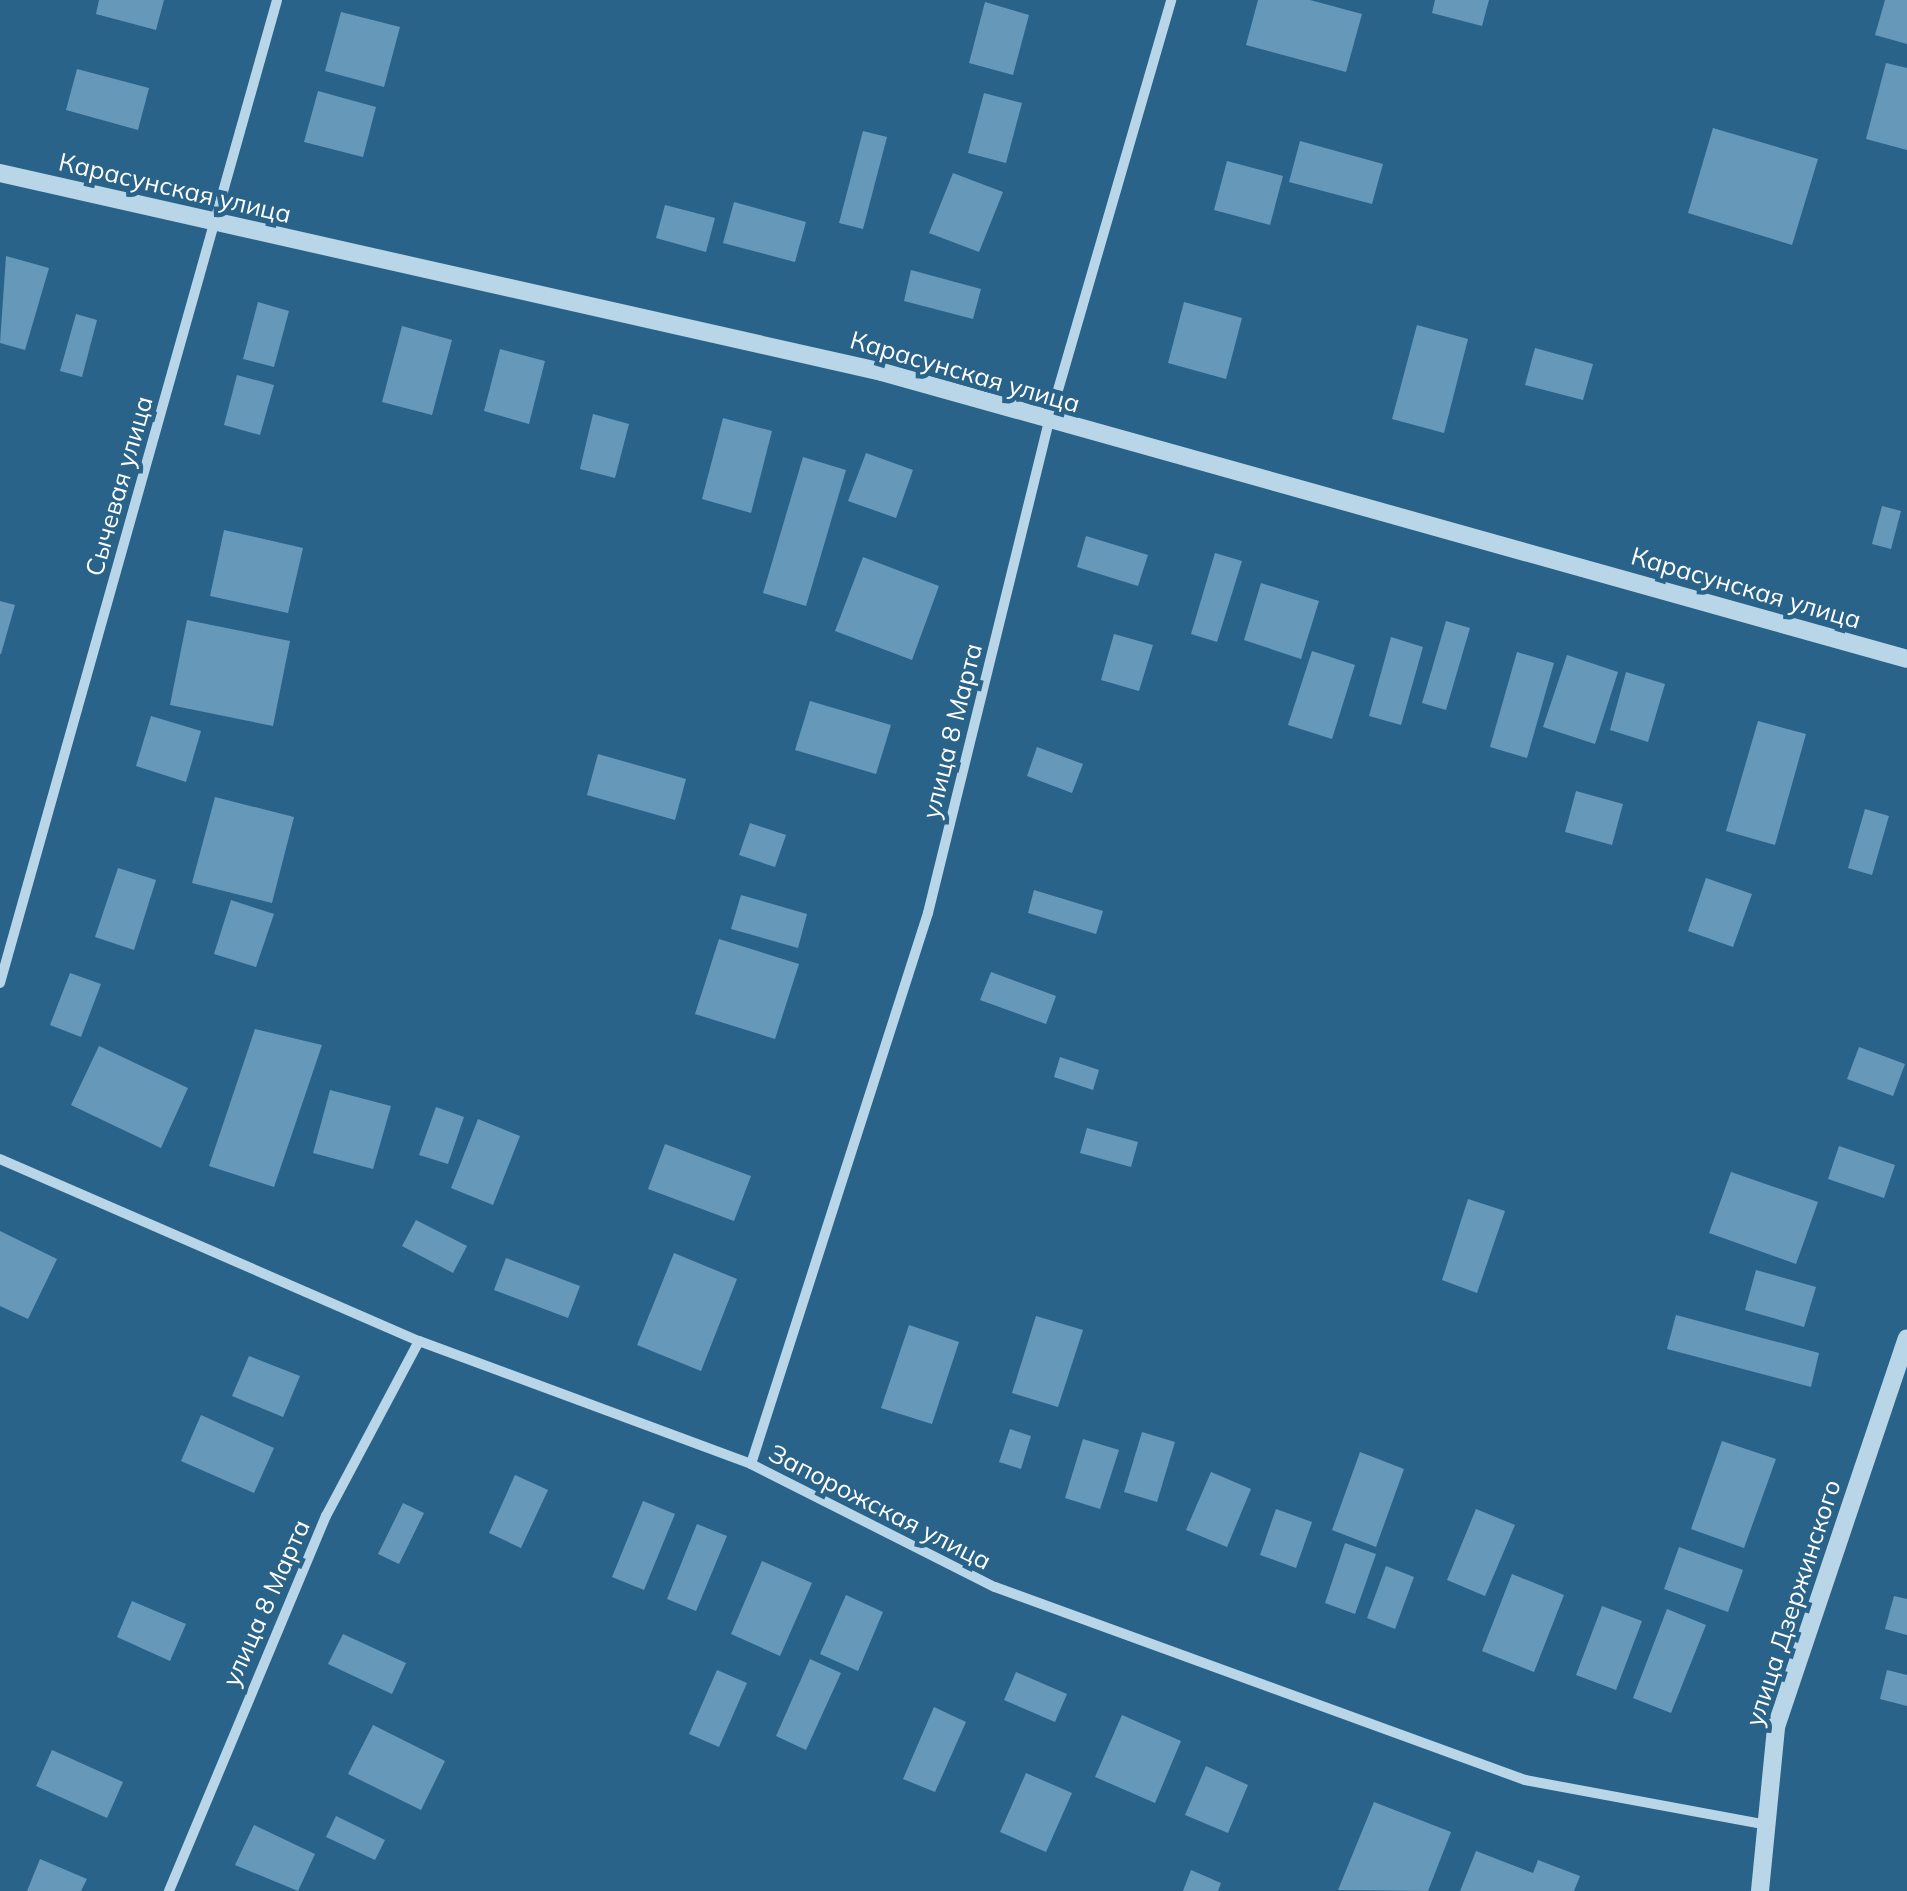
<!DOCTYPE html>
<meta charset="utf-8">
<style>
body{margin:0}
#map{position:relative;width:1907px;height:1891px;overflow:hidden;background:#2a6389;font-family:Mulish,sans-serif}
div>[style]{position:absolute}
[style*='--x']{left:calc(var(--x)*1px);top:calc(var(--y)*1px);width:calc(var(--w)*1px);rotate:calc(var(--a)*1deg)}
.building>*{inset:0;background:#6699b9}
.minor>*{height:10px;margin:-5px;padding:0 5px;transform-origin:5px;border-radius:5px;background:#b8d6e8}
.tertiary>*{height:18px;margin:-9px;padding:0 9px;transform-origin:9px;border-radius:9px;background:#b8d6e8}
span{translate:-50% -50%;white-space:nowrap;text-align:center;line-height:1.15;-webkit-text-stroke:9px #2a6389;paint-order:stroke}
.street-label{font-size:25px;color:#fff}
</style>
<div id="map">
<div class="building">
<div style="clip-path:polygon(99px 0,164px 0,156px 30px,96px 14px)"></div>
<div style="clip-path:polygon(1258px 0,1310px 0,1362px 14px,1346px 72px,1246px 45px)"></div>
<div style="clip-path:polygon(1435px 0,1489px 0,1482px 26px,1432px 13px)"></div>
<div style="clip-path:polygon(1885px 0,1907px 0,1907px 44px,1875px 35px)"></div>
<div style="clip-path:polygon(985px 2px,1029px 15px,1013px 75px,969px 63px)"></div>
<div style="clip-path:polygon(341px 12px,400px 27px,384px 87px,325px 71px)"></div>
<div style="clip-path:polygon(1886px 63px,1907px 68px,1907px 150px,1866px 139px)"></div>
<div style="clip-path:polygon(77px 69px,149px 88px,138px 130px,66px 110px)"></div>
<div style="clip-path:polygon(318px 91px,376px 107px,363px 157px,304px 142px)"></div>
<div style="clip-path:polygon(984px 93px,1022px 103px,1006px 163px,968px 153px)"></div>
<div style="clip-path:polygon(1713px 128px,1818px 159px,1792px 245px,1688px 213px)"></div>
<div style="clip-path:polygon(863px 131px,887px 137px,863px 229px,839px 223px)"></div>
<div style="clip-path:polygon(1300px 141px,1383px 164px,1372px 204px,1289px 182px)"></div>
<div style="clip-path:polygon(1227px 161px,1283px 176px,1270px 225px,1214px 210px)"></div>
<div style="clip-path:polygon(953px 173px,1003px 192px,979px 252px,929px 233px)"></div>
<div style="clip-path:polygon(734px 202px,806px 222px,795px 262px,723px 243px)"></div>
<div style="clip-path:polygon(665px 205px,715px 218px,706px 252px,656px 238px)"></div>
<div style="clip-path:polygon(6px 256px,49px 268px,25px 350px,0 343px)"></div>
<div style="clip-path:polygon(911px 270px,981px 289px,973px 319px,904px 301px)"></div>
<div style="clip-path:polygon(258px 302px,289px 311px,274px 367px,243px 359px)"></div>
<div style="clip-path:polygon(1184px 302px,1242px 318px,1226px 379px,1168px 363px)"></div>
<div style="clip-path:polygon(76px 314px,97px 320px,82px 377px,60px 371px)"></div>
<div style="clip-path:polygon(1417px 325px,1468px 339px,1444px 433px,1392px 419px)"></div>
<div style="clip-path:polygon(402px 326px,452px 340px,432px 415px,382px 402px)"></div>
<div style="clip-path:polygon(1535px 348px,1593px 364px,1583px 400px,1525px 385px)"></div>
<div style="clip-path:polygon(500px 349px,545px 361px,529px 424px,484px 411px)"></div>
<div style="clip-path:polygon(237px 375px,274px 385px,260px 435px,224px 425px)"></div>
<div style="clip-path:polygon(593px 414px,629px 424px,615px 478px,580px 469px)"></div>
<div style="clip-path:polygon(723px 418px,772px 431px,751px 513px,702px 499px)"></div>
<div style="clip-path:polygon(866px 453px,913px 470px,896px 518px,848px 501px)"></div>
<div style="clip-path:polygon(803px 457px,846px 470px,806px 606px,763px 593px)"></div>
<div style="clip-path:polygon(1882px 506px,1901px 511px,1891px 549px,1872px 544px)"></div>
<div style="clip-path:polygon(224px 530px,303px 548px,288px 613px,210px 596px)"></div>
<div style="clip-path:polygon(1086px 536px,1148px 555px,1138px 586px,1077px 567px)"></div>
<div style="clip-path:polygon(1215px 553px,1242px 561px,1217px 642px,1191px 634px)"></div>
<div style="clip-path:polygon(863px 557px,939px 586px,912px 660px,835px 631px)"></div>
<div style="clip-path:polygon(1261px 583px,1319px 601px,1301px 659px,1244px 640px)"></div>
<div style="clip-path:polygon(0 601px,15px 605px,1px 654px,0 654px)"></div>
<div style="clip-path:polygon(187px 620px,290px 641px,273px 726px,170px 705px)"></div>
<div style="clip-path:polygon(1446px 621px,1470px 628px,1446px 710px,1422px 703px)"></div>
<div style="clip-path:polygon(1114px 634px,1153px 645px,1139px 691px,1101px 680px)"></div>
<div style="clip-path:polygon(1391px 637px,1423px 647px,1401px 725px,1369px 716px)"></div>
<div style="clip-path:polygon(1312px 651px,1355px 665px,1332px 739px,1288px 725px)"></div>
<div style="clip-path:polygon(1517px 652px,1554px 663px,1527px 758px,1490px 747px)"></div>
<div style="clip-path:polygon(1567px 655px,1618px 672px,1595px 744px,1543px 727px)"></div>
<div style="clip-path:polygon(1626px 672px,1665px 684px,1648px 742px,1610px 730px)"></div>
<div style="clip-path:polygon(810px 701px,891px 725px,876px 774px,795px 750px)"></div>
<div style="clip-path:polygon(151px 716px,201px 731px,186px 782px,136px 766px)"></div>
<div style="clip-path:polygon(1758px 721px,1806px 734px,1775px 845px,1726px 831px)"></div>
<div style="clip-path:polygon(1037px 747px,1083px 764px,1072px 793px,1027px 776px)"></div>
<div style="clip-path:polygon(598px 754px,686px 779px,675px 820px,587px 795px)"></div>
<div style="clip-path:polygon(1576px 791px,1623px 804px,1612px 845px,1565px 832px)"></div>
<div style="clip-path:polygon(215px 797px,294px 817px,272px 903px,192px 883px)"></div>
<div style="clip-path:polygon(1865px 809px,1889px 816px,1872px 875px,1848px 868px)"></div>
<div style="clip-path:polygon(750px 823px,786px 835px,775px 867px,739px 855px)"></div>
<div style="clip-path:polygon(118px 868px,156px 880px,134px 950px,95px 937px)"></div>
<div style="clip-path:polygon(1706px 878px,1752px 894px,1733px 947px,1688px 931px)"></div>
<div style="clip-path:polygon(1034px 890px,1103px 911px,1096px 934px,1028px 913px)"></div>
<div style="clip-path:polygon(741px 895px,807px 914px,798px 948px,731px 929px)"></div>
<div style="clip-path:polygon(231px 900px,274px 914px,256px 967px,214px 954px)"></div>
<div style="clip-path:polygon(719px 939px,799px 964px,775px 1039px,695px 1014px)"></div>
<div style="clip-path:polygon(991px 972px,1056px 996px,1046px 1024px,980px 1000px)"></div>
<div style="clip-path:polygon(70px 973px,101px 984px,81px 1037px,50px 1025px)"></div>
<div style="clip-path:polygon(255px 1029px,322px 1045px,274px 1187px,209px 1166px)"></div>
<div style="clip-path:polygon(99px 1046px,188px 1088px,161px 1148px,71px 1105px)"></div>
<div style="clip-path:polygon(1859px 1047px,1905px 1064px,1893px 1096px,1847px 1079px)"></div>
<div style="clip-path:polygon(1060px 1057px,1099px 1070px,1093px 1090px,1054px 1077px)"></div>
<div style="clip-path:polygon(330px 1090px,391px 1106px,373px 1169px,313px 1153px)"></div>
<div style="clip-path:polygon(436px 1107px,464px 1117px,448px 1164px,419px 1155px)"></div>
<div style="clip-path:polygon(478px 1119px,520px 1136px,493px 1205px,451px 1188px)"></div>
<div style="clip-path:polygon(1087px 1128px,1138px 1142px,1131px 1167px,1080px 1153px)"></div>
<div style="clip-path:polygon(665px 1144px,751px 1176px,734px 1221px,648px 1189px)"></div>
<div style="clip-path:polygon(1839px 1146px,1895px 1165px,1884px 1198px,1828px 1179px)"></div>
<div style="clip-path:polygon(1731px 1172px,1818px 1202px,1796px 1264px,1709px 1233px)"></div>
<div style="clip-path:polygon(1468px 1199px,1505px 1211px,1477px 1293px,1442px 1280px)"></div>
<div style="clip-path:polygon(416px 1220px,467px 1246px,453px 1273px,402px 1246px)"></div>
<div style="clip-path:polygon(0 1231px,57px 1259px,28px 1319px,0 1306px)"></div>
<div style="clip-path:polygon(674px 1253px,737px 1279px,701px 1371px,637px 1345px)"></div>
<div style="clip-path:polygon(506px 1258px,580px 1286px,568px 1318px,494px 1290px)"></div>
<div style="clip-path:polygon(1756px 1270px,1816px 1287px,1804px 1327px,1745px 1310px)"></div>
<div style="clip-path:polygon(1676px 1315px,1819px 1353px,1811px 1387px,1667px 1349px)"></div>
<div style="clip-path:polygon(1036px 1316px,1083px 1330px,1058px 1407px,1012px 1393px)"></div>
<div style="clip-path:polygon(909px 1325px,959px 1342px,932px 1424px,881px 1408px)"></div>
<div style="clip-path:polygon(249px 1356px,300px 1376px,283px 1417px,232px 1396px)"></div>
<div style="clip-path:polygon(201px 1415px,274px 1448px,254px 1493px,181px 1461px)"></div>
<div style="clip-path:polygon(1010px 1429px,1031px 1436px,1021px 1469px,999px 1462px)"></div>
<div style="clip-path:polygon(1142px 1432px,1175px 1442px,1157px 1502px,1124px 1492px)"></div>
<div style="clip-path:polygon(1083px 1439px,1119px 1450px,1100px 1509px,1065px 1498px)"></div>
<div style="clip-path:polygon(1722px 1441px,1776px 1459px,1744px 1548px,1691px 1529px)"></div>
<div style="clip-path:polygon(1360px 1452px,1404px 1469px,1376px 1547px,1332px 1530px)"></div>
<div style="clip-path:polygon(1211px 1472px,1251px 1489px,1227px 1547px,1186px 1530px)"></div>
<div style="clip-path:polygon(515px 1475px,548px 1490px,521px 1548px,489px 1533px)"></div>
<div style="clip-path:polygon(643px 1501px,675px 1514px,644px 1590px,612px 1577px)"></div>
<div style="clip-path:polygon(403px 1503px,424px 1513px,399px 1564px,378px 1554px)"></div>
<div style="clip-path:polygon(1276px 1509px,1312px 1522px,1296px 1568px,1260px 1555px)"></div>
<div style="clip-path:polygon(1476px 1509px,1515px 1525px,1485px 1596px,1447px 1580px)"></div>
<div style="clip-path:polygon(697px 1524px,727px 1536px,696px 1611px,667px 1599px)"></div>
<div style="clip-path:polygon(1345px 1543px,1376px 1554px,1355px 1614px,1325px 1603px)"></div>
<div style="clip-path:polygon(1679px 1547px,1743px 1570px,1728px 1612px,1664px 1589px)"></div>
<div style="clip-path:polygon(762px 1561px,812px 1583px,780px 1656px,731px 1634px)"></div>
<div style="clip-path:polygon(1386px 1566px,1414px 1577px,1395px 1629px,1367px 1618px)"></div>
<div style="clip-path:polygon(1512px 1574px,1564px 1595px,1534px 1672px,1482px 1651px)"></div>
<div style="clip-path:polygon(846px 1595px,883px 1612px,858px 1671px,820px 1654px)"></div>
<div style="clip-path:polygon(1894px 1596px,1907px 1599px,1907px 1635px,1885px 1629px)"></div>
<div style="clip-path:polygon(132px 1601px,186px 1624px,170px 1661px,117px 1637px)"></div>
<div style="clip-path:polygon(1602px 1606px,1642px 1621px,1616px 1690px,1576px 1675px)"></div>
<div style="clip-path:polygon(1667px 1609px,1706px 1625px,1671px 1713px,1633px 1698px)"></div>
<div style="clip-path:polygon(343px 1634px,406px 1663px,392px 1694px,328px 1664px)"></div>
<div style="clip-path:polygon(810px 1659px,841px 1673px,806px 1750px,776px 1736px)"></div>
<div style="clip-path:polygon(717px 1670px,747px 1683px,719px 1747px,689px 1734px)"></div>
<div style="clip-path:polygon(1887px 1670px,1907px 1675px,1907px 1706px,1880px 1699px)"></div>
<div style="clip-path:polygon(1016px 1672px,1067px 1694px,1055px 1722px,1004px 1700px)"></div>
<div style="clip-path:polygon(934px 1707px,966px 1722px,935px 1792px,903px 1779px)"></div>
<div style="clip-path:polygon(1122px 1715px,1181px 1741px,1155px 1803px,1095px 1777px)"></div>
<div style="clip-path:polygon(373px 1725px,445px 1761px,421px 1810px,348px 1774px)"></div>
<div style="clip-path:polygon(52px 1750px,123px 1782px,107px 1818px,36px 1786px)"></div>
<div style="clip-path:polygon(1206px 1766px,1248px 1785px,1228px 1833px,1185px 1815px)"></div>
<div style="clip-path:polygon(1026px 1773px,1072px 1793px,1046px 1852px,1000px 1832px)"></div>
<div style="clip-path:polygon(1374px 1802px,1451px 1832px,1428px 1891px,1338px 1890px)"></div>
<div style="clip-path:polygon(336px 1816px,385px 1840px,375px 1860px,326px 1837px)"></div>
<div style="clip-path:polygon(254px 1825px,315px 1854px,298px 1891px,235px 1865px)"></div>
<div style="clip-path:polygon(1476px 1851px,1533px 1873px,1538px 1860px,1580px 1876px,1574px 1891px,1460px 1891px)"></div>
<div style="clip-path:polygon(40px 1859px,87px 1879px,81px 1891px,27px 1891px)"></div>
<div style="clip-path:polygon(1191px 1870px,1221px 1883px,1218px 1891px,1183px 1891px)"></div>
</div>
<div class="minor">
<div style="--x:0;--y:983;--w:1021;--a:-74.26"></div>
<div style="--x:0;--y:1159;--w:457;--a:23.5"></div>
<div style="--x:419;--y:1341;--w:354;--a:20.3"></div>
<div style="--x:751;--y:1464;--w:273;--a:26.8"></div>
<div style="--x:995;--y:1587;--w:564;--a:20.01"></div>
<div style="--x:1525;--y:1780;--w:242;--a:10.5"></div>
<div style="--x:751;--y:1464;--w:579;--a:-72.19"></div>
<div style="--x:928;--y:913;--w:507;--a:-76.18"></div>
<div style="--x:1049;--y:421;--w:438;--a:-73.8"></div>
<div style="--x:169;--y:1891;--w:407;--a:-67.3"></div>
<div style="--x:326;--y:1516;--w:198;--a:-62"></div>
</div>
<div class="tertiary">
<div style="--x:0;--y:173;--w:904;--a:12.71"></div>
<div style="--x:882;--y:372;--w:1064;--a:15.64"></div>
<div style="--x:1760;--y:1891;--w:165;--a:-84.4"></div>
<div style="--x:1776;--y:1727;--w:410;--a:-71.4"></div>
</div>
<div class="street-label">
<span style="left:175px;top:188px;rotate:13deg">Карасунская улица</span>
<span style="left:965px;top:372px;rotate:16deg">Карасунская улица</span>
<span style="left:119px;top:486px;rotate:-74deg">Сычевая улица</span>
<span style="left:1746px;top:588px;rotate:16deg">Карасунская улица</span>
<span style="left:952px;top:731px;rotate:-76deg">улица 8 Марта</span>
<span style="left:880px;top:1507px;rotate:27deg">Запорожская улица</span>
<span style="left:266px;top:1603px;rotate:-66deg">улица 8 Марта</span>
<span style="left:1793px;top:1603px;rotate:-72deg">улица Дзержинского</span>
</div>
</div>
